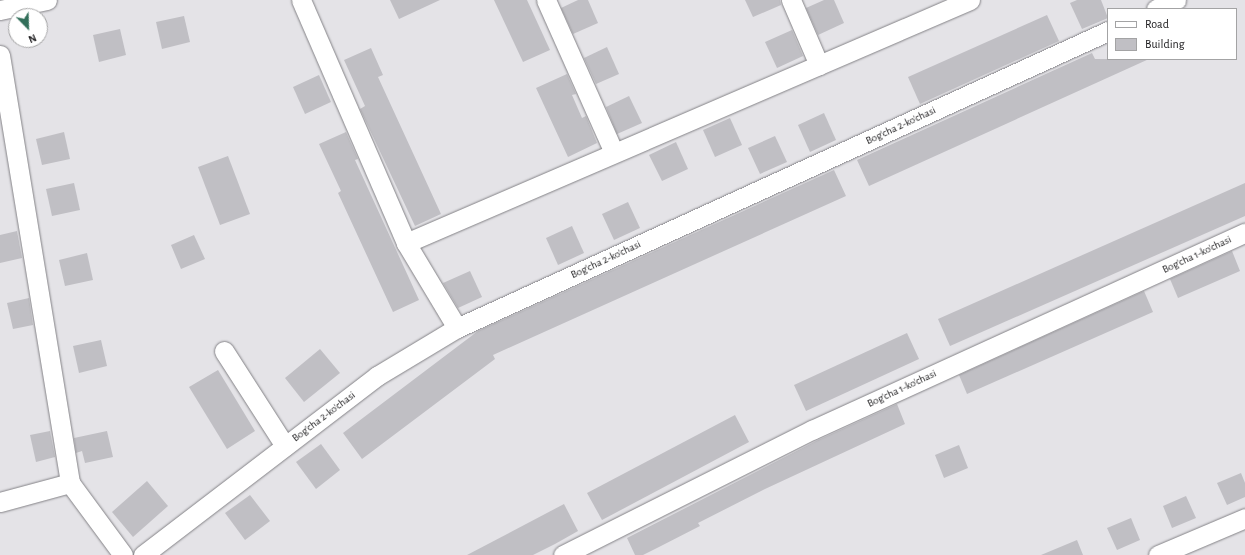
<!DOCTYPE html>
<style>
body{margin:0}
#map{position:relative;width:1245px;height:555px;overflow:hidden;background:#e4e3e7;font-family:"Alegreya Sans",sans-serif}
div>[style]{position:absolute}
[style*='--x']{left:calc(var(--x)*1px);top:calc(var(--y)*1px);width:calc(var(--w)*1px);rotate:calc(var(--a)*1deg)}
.building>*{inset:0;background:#c0bfc4}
.roads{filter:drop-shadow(0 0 1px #838286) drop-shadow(0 0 1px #838286)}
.street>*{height:19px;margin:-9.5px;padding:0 9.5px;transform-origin:9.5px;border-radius:9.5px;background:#fff}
span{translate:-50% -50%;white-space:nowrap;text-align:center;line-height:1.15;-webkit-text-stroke:3.5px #fff;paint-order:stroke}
.street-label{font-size:11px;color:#1a191b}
.legend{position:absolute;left:1107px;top:8px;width:130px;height:52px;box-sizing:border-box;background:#fff;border:1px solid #a3a3a4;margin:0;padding:5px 7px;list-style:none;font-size:12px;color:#1a191b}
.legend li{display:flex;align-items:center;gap:8px;height:20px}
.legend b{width:20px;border:1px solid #a3a3a4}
.north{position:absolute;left:8px;top:8px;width:40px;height:40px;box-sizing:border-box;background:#fff;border:1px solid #a3a3a4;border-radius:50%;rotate:157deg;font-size:11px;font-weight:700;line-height:16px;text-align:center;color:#1a191b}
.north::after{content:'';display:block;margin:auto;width:14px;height:18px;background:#326f5a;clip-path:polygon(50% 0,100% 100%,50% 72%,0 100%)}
</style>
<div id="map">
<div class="building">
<div style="clip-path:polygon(390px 0,440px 0,399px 19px)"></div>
<div style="clip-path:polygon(494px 0,527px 0,550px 50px,523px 62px)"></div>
<div style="clip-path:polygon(578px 0,588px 0,598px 23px,573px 34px,561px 8px)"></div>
<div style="clip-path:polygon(745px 0,780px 0,781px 5px,753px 17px)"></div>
<div style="clip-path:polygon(824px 0,834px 0,844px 23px,818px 35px,806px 8px)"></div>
<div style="clip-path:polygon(1077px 0,1101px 0,1108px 18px,1082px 29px,1070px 3px)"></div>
<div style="clip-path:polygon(1047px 15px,1059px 41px,920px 104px,908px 77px)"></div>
<div style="clip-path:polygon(184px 16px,190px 42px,162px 49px,156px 22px)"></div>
<div style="clip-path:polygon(120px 29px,126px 55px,99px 62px,93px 35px)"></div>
<div style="clip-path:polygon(792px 30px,803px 56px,777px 68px,765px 42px)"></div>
<div style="clip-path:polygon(607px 47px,619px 74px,596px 84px,584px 58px)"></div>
<div style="clip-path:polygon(371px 48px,383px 75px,378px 77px,441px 214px,415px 226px,360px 109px,365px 106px,344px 60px)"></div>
<div style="clip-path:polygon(1092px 53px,1095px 59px,1149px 59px,869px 186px,857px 160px)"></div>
<div style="clip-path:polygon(567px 74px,576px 94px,572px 95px,582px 118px,586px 116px,597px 143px,568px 157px,536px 88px)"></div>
<div style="clip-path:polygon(319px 75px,331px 102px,305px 114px,293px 87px)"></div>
<div style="clip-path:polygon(629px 96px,642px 123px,617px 134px,606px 107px)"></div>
<div style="clip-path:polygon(824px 113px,836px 140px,810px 152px,798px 125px)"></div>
<div style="clip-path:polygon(730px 118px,742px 145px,715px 157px,703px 130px)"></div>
<div style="clip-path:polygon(64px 132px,70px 159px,42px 165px,36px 139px)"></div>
<div style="clip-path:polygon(346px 132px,358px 159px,355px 160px,419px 300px,393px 312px,338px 193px,341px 191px,319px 144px)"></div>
<div style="clip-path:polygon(775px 136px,787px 162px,760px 174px,748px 148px)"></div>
<div style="clip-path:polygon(676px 142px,688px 169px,662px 181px,649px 155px)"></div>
<div style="clip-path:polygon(228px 156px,250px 214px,220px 225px,198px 167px)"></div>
<div style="clip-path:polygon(834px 170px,846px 196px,493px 355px,495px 359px,362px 459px,343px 433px,478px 331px)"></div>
<div style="clip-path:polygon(74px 183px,80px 210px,52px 216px,46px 189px)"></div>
<div style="clip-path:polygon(1245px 183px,1245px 216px,950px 346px,938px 319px)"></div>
<div style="clip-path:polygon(628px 202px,640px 228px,614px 240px,602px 214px)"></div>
<div style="clip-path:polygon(572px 226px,584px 253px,558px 265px,546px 238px)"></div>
<div style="clip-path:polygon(17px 231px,22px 258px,0 263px,0 235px)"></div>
<div style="clip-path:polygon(194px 235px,205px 259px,181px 269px,171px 245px)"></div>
<div style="clip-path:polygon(1232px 251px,1240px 271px,1178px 298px,1170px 279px)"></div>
<div style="clip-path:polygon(87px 253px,93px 280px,65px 286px,59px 260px)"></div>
<div style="clip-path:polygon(470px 271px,482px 297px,458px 308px,443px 283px)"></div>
<div style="clip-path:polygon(1144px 291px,1153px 312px,967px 394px,959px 375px)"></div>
<div style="clip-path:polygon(29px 298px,33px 325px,13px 329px,7px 303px)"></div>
<div style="clip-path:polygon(907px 333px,919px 359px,806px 411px,794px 385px)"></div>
<div style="clip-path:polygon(101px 340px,107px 366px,79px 373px,73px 346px)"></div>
<div style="clip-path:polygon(320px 349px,340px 373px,304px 402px,285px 378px)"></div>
<div style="clip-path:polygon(218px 370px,255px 431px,227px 449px,189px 387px)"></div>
<div style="clip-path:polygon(897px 404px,905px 424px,765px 489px,698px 523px,700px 526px,659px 547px,643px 555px,635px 555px,627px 538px,816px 441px)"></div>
<div style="clip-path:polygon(735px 415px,749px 442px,602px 520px,587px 493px)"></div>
<div style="clip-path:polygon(50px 431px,55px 457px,36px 462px,30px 435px)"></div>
<div style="clip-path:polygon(107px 431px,113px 457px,85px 463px,82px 451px,76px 453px,74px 438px)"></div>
<div style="clip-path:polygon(321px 444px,340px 470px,316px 489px,296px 462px)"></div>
<div style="clip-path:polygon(959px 445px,968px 468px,944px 478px,935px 455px)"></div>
<div style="clip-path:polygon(1241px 473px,1245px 483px,1245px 497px,1227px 505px,1217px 483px)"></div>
<div style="clip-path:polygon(147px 481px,168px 506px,133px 537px,112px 512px)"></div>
<div style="clip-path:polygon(250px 495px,270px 521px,245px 540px,225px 513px)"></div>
<div style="clip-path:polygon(1186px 496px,1196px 518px,1172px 528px,1163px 506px)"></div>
<div style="clip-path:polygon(564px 504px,578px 531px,555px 544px,533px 555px,467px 555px)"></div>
<div style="clip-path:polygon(1131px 518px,1140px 540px,1117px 550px,1107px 528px)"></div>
<div style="clip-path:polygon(1077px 540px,1083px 555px,1041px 555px)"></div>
</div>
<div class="roads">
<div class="street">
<div style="--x:301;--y:0;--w:265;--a:66.6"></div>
<div style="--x:406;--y:243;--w:99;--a:59"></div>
<div style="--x:546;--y:0;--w:167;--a:66"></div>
<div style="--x:791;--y:0;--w:71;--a:66.7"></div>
<div style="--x:1156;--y:9;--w:22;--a:-24"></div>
<div style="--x:0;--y:10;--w:48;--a:-12"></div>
<div style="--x:0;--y:55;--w:434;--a:80.7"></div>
<div style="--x:70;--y:483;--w:89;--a:53.6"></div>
<div style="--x:406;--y:243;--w:614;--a:-23.31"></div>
<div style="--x:224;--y:351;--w:113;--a:57.3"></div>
<div style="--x:0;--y:502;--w:73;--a:-15.2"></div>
<div style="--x:143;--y:555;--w:295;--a:-37.4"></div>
<div style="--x:377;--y:376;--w:93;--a:-31"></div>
<div style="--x:457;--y:328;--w:716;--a:-24.52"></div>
<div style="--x:563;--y:555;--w:279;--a:-26.7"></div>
<div style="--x:812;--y:430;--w:476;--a:-24.5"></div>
<div style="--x:1158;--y:555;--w:95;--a:-23"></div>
</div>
</div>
<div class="street-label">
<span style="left:901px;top:126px;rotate:-25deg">Bog'cha 2-ko'chasi</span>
<span style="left:1197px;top:255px;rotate:-25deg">Bog'cha 1-ko'chasi</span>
<span style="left:606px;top:260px;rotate:-25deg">Bog'cha 2-ko'chasi</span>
<span style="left:902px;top:389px;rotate:-25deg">Bog'cha 1-ko'chasi</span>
<span style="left:324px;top:417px;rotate:-37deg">Bog'cha 2-ko'chasi</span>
</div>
<ul class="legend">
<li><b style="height:5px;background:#fff"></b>Road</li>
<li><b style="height:11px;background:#c0bfc4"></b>Building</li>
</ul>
<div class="north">N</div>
</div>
